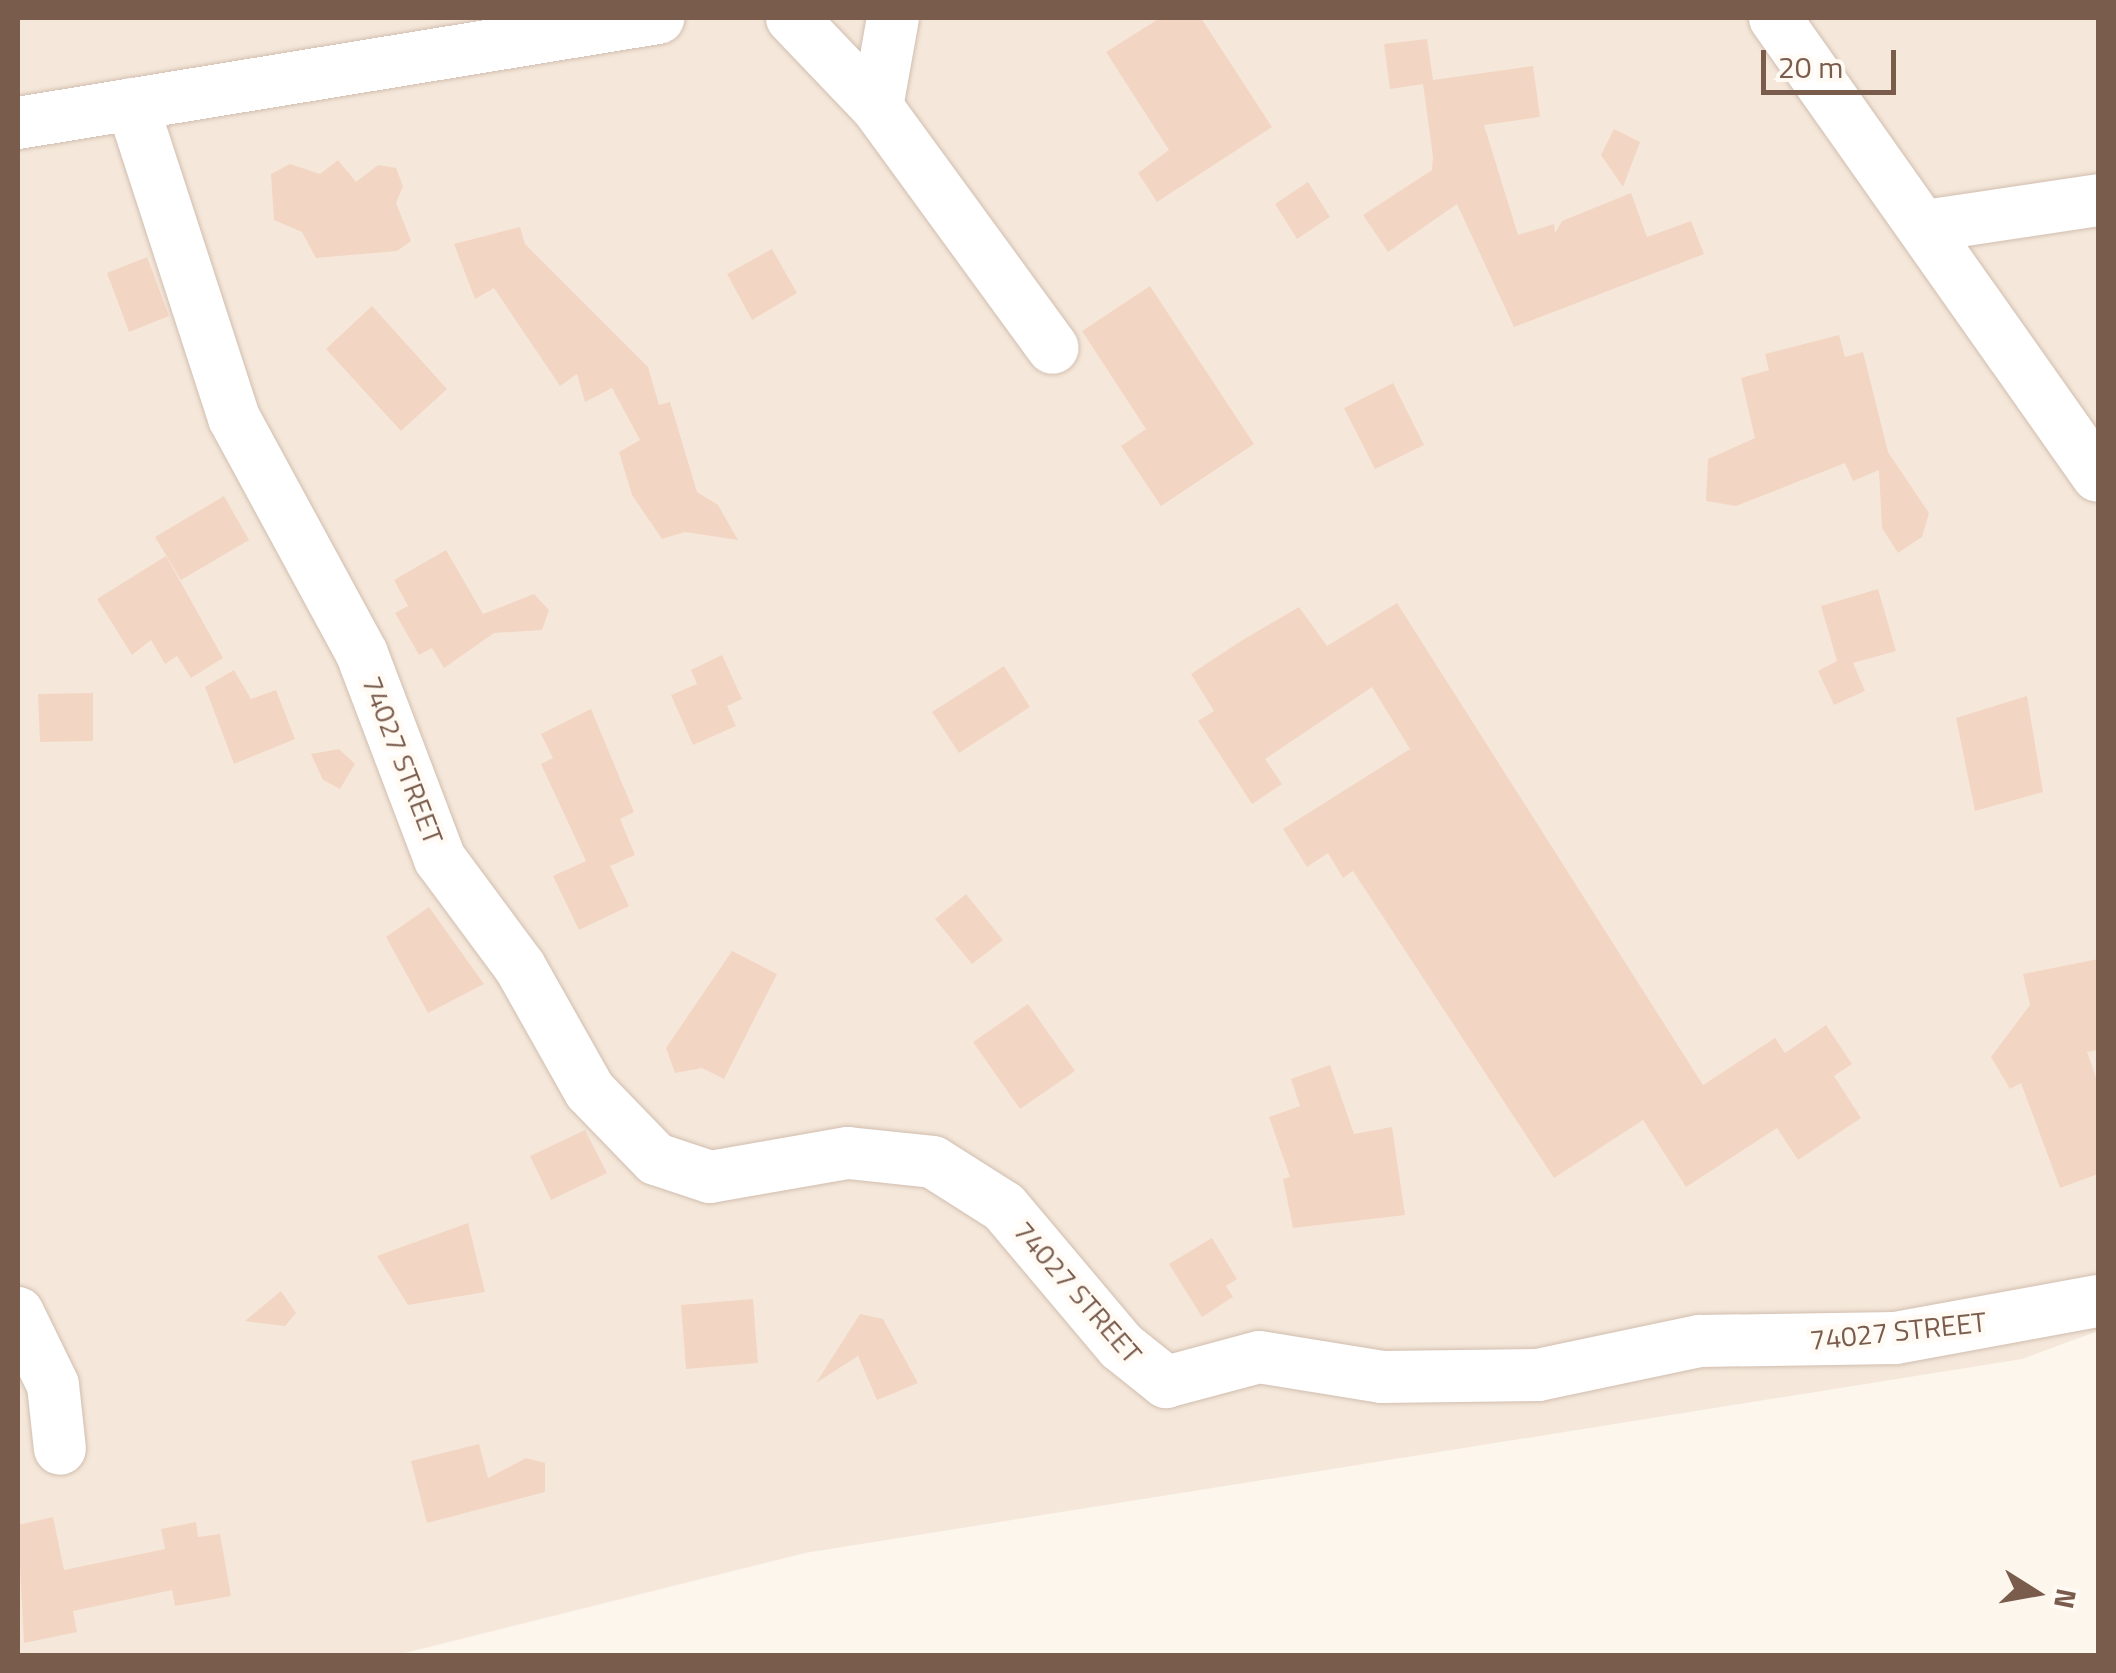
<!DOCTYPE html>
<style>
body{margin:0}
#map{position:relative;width:2116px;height:1673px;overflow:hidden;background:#fdf6ec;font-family:"Titillium Web",sans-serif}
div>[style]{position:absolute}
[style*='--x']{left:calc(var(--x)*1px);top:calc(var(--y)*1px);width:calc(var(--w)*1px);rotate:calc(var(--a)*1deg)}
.residential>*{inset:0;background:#f5e8da}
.building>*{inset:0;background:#f3d5c3}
.roads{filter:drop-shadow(0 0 2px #d1beb0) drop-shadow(0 0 2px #d1beb0)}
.minor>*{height:52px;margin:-26px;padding:0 26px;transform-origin:26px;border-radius:26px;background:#fff}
span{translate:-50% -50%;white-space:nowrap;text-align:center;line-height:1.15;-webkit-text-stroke:9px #fffaf3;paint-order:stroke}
.street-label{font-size:28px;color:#7a5c4d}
.frame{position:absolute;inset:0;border:20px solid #7a5c4d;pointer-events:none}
.north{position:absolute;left:1986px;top:1543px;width:100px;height:100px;-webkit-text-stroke:8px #fffaf3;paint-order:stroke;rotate:101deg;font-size:28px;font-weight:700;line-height:40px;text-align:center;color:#7a5c4d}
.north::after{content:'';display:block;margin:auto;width:35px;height:45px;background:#7a5c4d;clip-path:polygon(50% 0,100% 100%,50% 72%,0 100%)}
.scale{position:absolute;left:1761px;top:50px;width:135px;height:45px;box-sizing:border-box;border:5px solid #7a5c4d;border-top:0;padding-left:12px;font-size:30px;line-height:35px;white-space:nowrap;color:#7a5c4d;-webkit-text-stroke:8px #fffaf3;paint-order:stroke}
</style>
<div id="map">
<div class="residential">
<div style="clip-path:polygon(18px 18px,2098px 18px,2098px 1331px,2022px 1359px,805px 1553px,397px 1655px,18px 1655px)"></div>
</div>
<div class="building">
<div style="clip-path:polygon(1160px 18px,1201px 18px,1272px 127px,1157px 202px,1138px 173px,1169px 150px,1106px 52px)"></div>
<div style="clip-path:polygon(1427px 39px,1433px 80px,1533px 66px,1540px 117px,1484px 125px,1518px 235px,1554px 224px,1555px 233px,1562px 221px,1631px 193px,1647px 237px,1691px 221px,1704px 254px,1514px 327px,1457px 204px,1388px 252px,1363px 215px,1432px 170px,1433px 157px,1423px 84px,1390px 89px,1384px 44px)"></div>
<div style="clip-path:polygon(1614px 129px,1640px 142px,1623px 187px,1601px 155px)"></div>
<div style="clip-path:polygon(338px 160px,356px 182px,378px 165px,396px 168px,403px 186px,396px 203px,411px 241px,397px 251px,316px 258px,302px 232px,274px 220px,271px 174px,290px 164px,320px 174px)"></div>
<div style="clip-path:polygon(1308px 182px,1330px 217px,1297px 239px,1275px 204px)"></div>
<div style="clip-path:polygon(520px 227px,525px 244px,648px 367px,659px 405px,670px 402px,697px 492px,718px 505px,738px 540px,685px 532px,662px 539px,632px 495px,619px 452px,640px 440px,612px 388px,585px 402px,577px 374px,560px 386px,494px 288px,475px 299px,454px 244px)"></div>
<div style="clip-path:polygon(772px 249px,797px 293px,752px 320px,727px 274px)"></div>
<div style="clip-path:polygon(147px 257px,169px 316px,129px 332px,107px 273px)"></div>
<div style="clip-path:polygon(1150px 286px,1254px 444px,1161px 506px,1121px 446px,1146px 429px,1082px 331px)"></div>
<div style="clip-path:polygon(372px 306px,447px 389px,401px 431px,326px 349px)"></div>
<div style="clip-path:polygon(1839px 335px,1845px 357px,1863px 352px,1888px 452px,1929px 513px,1922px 537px,1898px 553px,1882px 528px,1879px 470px,1853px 481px,1845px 463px,1736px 506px,1706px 501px,1708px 459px,1755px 438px,1741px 378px,1769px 370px,1765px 354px)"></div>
<div style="clip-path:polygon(1393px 383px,1424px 445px,1375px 469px,1344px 408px)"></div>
<div style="clip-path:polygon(224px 496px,249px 540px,181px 580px,155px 537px)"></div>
<div style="clip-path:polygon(446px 550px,483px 614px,534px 594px,549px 610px,542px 630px,494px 633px,444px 668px,432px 648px,419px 655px,395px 613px,408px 606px,394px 580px)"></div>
<div style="clip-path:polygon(166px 556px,223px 658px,191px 678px,177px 656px,165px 664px,151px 640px,132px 655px,97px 599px)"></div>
<div style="clip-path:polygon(1878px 589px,1896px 651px,1853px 663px,1865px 691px,1834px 705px,1818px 671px,1837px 661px,1821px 606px)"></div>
<div style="clip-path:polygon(1397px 603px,1703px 1085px,1775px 1038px,1785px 1053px,1826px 1025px,1852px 1064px,1834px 1076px,1861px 1118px,1798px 1160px,1777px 1128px,1686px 1187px,1643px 1120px,1554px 1178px,1353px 871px,1343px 878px,1328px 853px,1307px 867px,1283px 829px,1410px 749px,1372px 687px,1265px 759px,1282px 784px,1252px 804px,1198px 721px,1214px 711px,1191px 674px,1241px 641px,1299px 607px,1327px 646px)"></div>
<div style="clip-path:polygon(722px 655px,742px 699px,727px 706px,736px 726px,693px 745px,671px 695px,697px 684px,691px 670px)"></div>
<div style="clip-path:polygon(1004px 666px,1030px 707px,959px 753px,932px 712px)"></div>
<div style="clip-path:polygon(234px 670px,251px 699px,276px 690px,295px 739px,234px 764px,205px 687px)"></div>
<div style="clip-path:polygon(93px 693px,93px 741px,40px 742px,38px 694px)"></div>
<div style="clip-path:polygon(2027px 696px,2043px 792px,1975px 811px,1956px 718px)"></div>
<div style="clip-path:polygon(591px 709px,634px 812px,620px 819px,635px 855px,610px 866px,629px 906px,579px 930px,553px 876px,586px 861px,541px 764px,553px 758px,541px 734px)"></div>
<div style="clip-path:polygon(339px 749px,355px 764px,340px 789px,323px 780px,311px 754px)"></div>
<div style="clip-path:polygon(966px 894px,1003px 940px,972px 964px,935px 919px)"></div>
<div style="clip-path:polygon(429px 907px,484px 984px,428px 1013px,386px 937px)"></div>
<div style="clip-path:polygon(732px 951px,777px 974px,724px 1079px,702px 1068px,675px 1073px,666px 1048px)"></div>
<div style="clip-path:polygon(2098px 959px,2098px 1050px,2087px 1052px,2098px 1083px,2098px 1174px,2060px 1188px,2021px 1083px,2010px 1089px,1991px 1057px,2030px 1005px,2023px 974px)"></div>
<div style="clip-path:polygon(1028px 1004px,1075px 1071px,1020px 1109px,973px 1042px)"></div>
<div style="clip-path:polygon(1330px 1065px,1354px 1134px,1392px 1127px,1405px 1215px,1293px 1228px,1283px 1179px,1290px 1177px,1269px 1117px,1300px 1106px,1291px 1079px)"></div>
<div style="clip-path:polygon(585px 1130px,607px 1173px,551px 1200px,530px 1156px)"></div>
<div style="clip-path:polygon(468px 1223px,485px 1292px,408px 1305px,377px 1256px)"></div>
<div style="clip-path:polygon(1212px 1238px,1237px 1279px,1226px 1286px,1233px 1297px,1202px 1317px,1169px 1264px)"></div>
<div style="clip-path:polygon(281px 1291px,296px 1313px,285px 1326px,245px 1321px)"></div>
<div style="clip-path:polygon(753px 1299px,758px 1363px,686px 1369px,681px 1305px)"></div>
<div style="clip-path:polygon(860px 1314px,883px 1319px,918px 1383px,877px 1400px,858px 1356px,816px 1383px)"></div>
<div style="clip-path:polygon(479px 1444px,488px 1478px,526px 1458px,545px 1463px,545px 1492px,427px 1523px,411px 1461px)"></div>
<div style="clip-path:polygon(53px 1517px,64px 1570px,165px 1549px,161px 1529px,196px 1522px,198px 1537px,220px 1534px,231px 1596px,175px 1606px,172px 1590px,73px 1611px,77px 1632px,24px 1643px,18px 1525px)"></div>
</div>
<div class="roads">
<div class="minor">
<div style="--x:792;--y:18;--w:123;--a:46.3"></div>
<div style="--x:893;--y:18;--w:90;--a:100.2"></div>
<div style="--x:877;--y:107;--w:298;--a:53.9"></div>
<div style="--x:1775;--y:18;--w:560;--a:54.81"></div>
<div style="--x:132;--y:104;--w:330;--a:72"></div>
<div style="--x:234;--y:418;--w:268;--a:61.5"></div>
<div style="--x:362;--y:654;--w:219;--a:69.2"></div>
<div style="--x:440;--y:859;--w:134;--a:53.5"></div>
<div style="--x:520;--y:967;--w:142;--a:60.6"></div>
<div style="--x:590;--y:1091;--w:95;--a:45.9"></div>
<div style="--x:656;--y:1159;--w:57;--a:18.4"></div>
<div style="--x:710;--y:1177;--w:140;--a:-9.9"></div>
<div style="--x:848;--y:1153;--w:85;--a:6"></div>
<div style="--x:933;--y:1162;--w:84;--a:32.4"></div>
<div style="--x:1004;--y:1207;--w:182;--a:49.9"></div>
<div style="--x:1121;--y:1346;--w:58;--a:38.7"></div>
<div style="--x:1166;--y:1382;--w:96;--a:-15"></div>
<div style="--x:1259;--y:1357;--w:125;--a:9.2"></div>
<div style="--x:1382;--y:1377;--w:156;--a:-0.7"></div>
<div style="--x:1538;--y:1375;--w:166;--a:-11.9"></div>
<div style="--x:1700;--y:1341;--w:196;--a:-0.9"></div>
<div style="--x:1896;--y:1338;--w:205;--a:-10.4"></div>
<div style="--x:18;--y:123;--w:649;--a:-9.32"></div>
<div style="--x:1925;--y:226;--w:175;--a:-8.5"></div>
<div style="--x:18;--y:1313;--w:80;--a:64.1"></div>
<div style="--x:53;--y:1385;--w:64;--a:83.8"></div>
</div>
</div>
<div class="street-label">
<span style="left:403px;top:760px;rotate:69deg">74027 STREET</span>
<span style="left:1078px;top:1292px;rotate:49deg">74027 STREET</span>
<span style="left:1898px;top:1331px;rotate:-6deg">74027 STREET</span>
</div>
<div class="frame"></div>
<div class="north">N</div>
<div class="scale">20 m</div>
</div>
